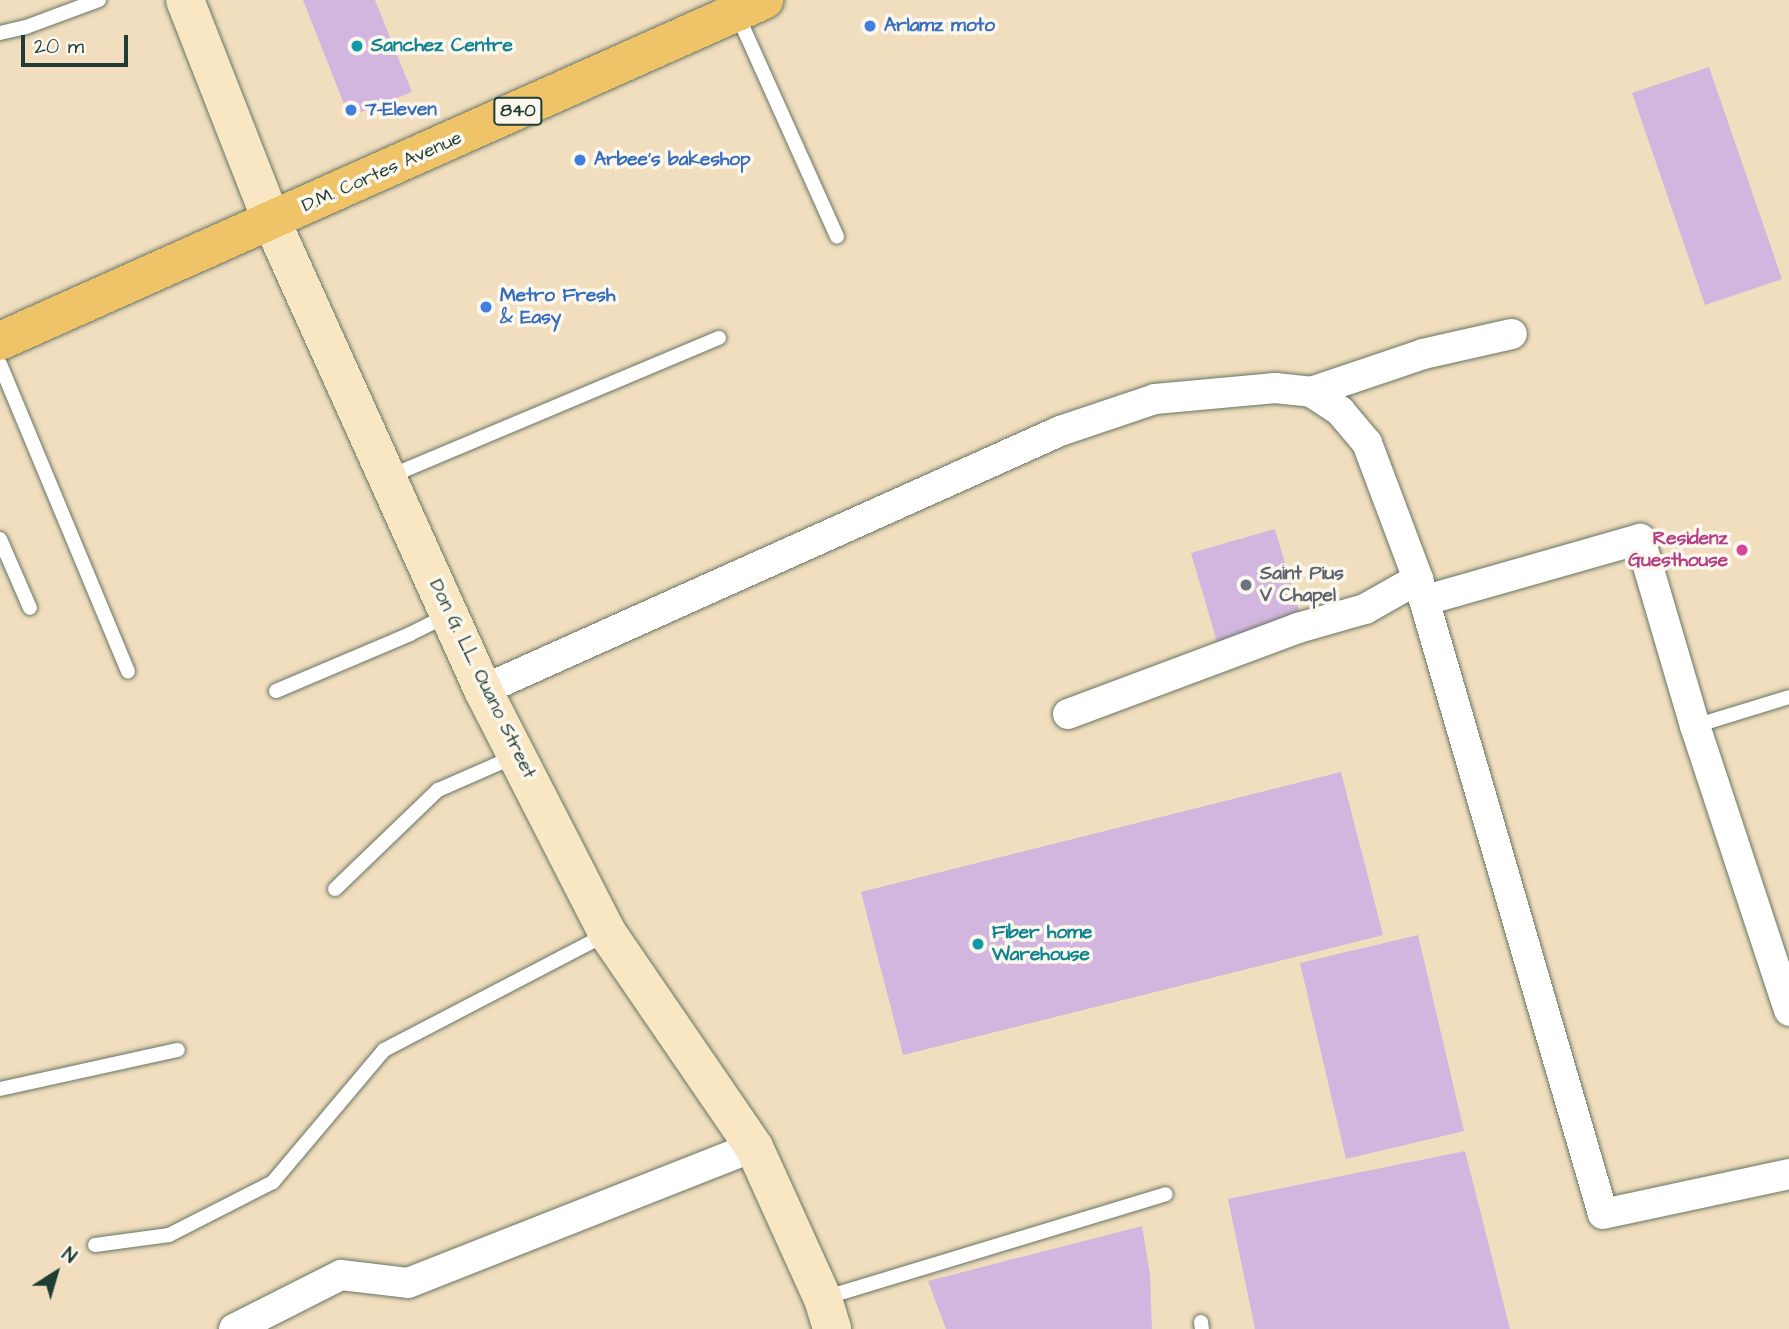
<!DOCTYPE html>
<style>
body{margin:0}
#map{position:relative;width:1789px;height:1329px;overflow:hidden;background:#f1debe;font-family:"Architects Daughter",sans-serif}
div>[style]{position:absolute}
[style*='--x']{left:calc(var(--x)*1px);top:calc(var(--y)*1px);width:calc(var(--w)*1px);rotate:calc(var(--a)*1deg)}
.building>*{inset:0;background:#d3b6df}
.roads{filter:drop-shadow(0 0 2px #687564) drop-shadow(0 0 2px #687564)}
.lane>*{height:14px;margin:-7px;padding:0 7px;transform-origin:7px;border-radius:7px;background:#fff}
.street>*{height:30px;margin:-15px;padding:0 15px;transform-origin:15px;border-radius:15px;background:#fff}
.secondary>*{height:38px;margin:-19px;padding:0 19px;transform-origin:19px;border-radius:19px;background:#f9e7c3}
.highway>*{height:38px;margin:-19px;padding:0 19px;transform-origin:19px;border-radius:19px;background:#efc469}
.dots>*{width:19px;height:19px;translate:-50% -50%;box-sizing:border-box;border:4px solid #fbf7ec;border-radius:50%}
span{translate:-50% -50%;white-space:nowrap;text-align:center;line-height:1.15;-webkit-text-stroke:7px #fbf7ec;paint-order:stroke}
.shield-label span{padding:2px 5px;background:#fbf7ec;border:2px solid;border-radius:5px;-webkit-text-stroke-width:0}
.shield-label{font-size:18px;color:#1f3d34;font-weight:700}
.shop-label{font-size:19px;color:#366cbe;font-weight:700}
.left{translate:0 -50%;text-align:left}
.culture-label{font-size:19px;color:#0d838f;font-weight:700}
.street-label{font-size:19px;color:#1f3d34}
.hotel-label{font-size:19px;color:#b23c85;font-weight:700}
.right{translate:-100% -50%;text-align:right}
.worship-label{font-size:19px;color:#5b616d;font-weight:700}
.north{position:absolute;left:21px;top:1238px;width:70px;height:70px;-webkit-text-stroke:5px #fbf7ec;paint-order:stroke;rotate:37deg;font-size:19px;font-weight:700;line-height:28px;text-align:center;color:#1f3d34}
.north::after{content:'';display:block;margin:auto;width:24px;height:32px;background:#1f3d34;clip-path:polygon(50% 0,100% 100%,50% 72%,0 100%)}
.scale{position:absolute;left:21px;top:35px;width:107px;height:32px;box-sizing:border-box;border:4px solid #1f3d34;border-top:0;padding-left:9px;font-size:21px;line-height:24px;white-space:nowrap;color:#1f3d34;-webkit-text-stroke:5px #fbf7ec;paint-order:stroke}
</style>
<div id="map">
<div class="building">
<div style="clip-path:polygon(303px 0,375px 0,412px 92px,349px 117px)"></div>
<div style="clip-path:polygon(1709px 67px,1782px 279px,1705px 305px,1632px 93px)"></div>
<div style="clip-path:polygon(1275px 529px,1301px 617px,1217px 642px,1191px 553px)"></div>
<div style="clip-path:polygon(1341px 772px,1383px 935px,903px 1055px,861px 892px)"></div>
<div style="clip-path:polygon(1418px 935px,1464px 1131px,1346px 1159px,1300px 963px)"></div>
<div style="clip-path:polygon(1465px 1151px,1510px 1329px,1255px 1329px,1228px 1199px)"></div>
<div style="clip-path:polygon(1142px 1226px,1150px 1275px,1152px 1329px,946px 1329px,928px 1281px)"></div>
</div>
<div class="roads">
<div class="lane">
<div style="--x:737;--y:14;--w:244;--a:65.8"></div>
<div style="--x:0;--y:33;--w:27;--a:-13"></div>
<div style="--x:26;--y:27;--w:78;--a:-20.3"></div>
<div style="--x:0;--y:364;--w:333;--a:67.4"></div>
<div style="--x:388;--y:477;--w:359;--a:-22.8"></div>
<div style="--x:0;--y:539;--w:75;--a:66.5"></div>
<div style="--x:276;--y:691;--w:146;--a:-23"></div>
<div style="--x:410;--y:634;--w:42;--a:-26.6"></div>
<div style="--x:1695;--y:726;--w:98;--a:-17.1"></div>
<div style="--x:335;--y:889;--w:143;--a:-43.9"></div>
<div style="--x:438;--y:790;--w:85;--a:-23.6"></div>
<div style="--x:0;--y:1089;--w:182;--a:-12.4"></div>
<div style="--x:95;--y:1245;--w:75;--a:-7.7"></div>
<div style="--x:169;--y:1235;--w:117;--a:-27"></div>
<div style="--x:273;--y:1182;--w:172;--a:-49.9"></div>
<div style="--x:384;--y:1050;--w:251;--a:-27.5"></div>
<div style="--x:824;--y:1298;--w:357;--a:-16.9"></div>
<div style="--x:1201;--y:1322;--w:7;--a:82"></div>
</div>
<div class="street">
<div style="--x:1311;--y:392;--w:118;--a:-18.7"></div>
<div style="--x:1423;--y:354;--w:91;--a:-12.7"></div>
<div style="--x:1426;--y:600;--w:223;--a:-15.9"></div>
<div style="--x:1640;--y:539;--w:195;--a:73.6"></div>
<div style="--x:1695;--y:726;--w:300;--a:71.7"></div>
<div style="--x:483;--y:690;--w:632;--a:-24.17"></div>
<div style="--x:1060;--y:431;--w:100;--a:-18.6"></div>
<div style="--x:1155;--y:399;--w:121;--a:-5.2"></div>
<div style="--x:1275;--y:388;--w:36;--a:6"></div>
<div style="--x:1311;--y:392;--w:35;--a:33"></div>
<div style="--x:1340;--y:411;--w:42;--a:49.8"></div>
<div style="--x:1367;--y:443;--w:145;--a:69.4"></div>
<div style="--x:1418;--y:579;--w:661;--a:73.76"></div>
<div style="--x:1603;--y:1214;--w:190;--a:-12.1"></div>
<div style="--x:1068;--y:714;--w:246;--a:-20.5"></div>
<div style="--x:1298;--y:628;--w:70;--a:-15.8"></div>
<div style="--x:1365;--y:609;--w:61;--a:-29.5"></div>
<div style="--x:234;--y:1329;--w:120;--a:-26.8"></div>
<div style="--x:341;--y:1275;--w:67;--a:6.8"></div>
<div style="--x:408;--y:1283;--w:372;--a:-21.5"></div>
</div>
<div class="secondary">
<div style="--x:185;--y:0;--w:238;--a:68.6"></div>
<div style="--x:272;--y:222;--w:513;--a:65.73"></div>
<div style="--x:483;--y:690;--w:274;--a:62.9"></div>
<div style="--x:608;--y:934;--w:258;--a:55.6"></div>
<div style="--x:754;--y:1147;--w:167;--a:65.6"></div>
<div style="--x:823;--y:1299;--w:31;--a:73"></div>
</div>
<div class="highway">
<div style="--x:0;--y:341;--w:837;--a:-24.05"></div>
</div>
</div>
<div class="dots">
<div style="left:870px;top:26px;background:#3f7fe0"></div>
<div style="left:357px;top:46px;background:#0f9aa8"></div>
<div style="left:351px;top:110px;background:#3f7fe0"></div>
<div style="left:580px;top:160px;background:#3f7fe0"></div>
<div style="left:486px;top:307px;background:#3f7fe0"></div>
<div style="left:1742px;top:550px;background:#d1479c"></div>
<div style="left:1246px;top:585px;background:#6b7280"></div>
<div style="left:978px;top:944px;background:#0f9aa8"></div>
</div>
<div class="shield-label">
<span style="left:518px;top:111px">840</span>
</div>
<div class="shop-label">
<span class="left" style="left:884px;top:26px">Arlamz moto</span>
<span class="left" style="left:365px;top:110px">7-Eleven</span>
<span class="left" style="left:594px;top:160px">Arbee's bakeshop</span>
<span class="left" style="left:500px;top:307px">Metro Fresh<br>&amp; Easy</span>
</div>
<div class="culture-label">
<span class="left" style="left:371px;top:46px">Sanchez Centre</span>
<span class="left" style="left:992px;top:944px">Fiber home<br>Warehouse</span>
</div>
<div class="street-label">
<span style="left:382px;top:172px;rotate:-24deg">D.M. Cortes Avenue</span>
<span style="left:482px;top:679px;rotate:64deg">Don G. LL. Ouano Street</span>
</div>
<div class="hotel-label">
<span class="right" style="left:1728px;top:550px">Residenz<br>Guesthouse</span>
</div>
<div class="worship-label">
<span class="left" style="left:1260px;top:585px">Saint Pius<br>V Chapel</span>
</div>
<div class="north">N</div>
<div class="scale">20 m</div>
</div>
